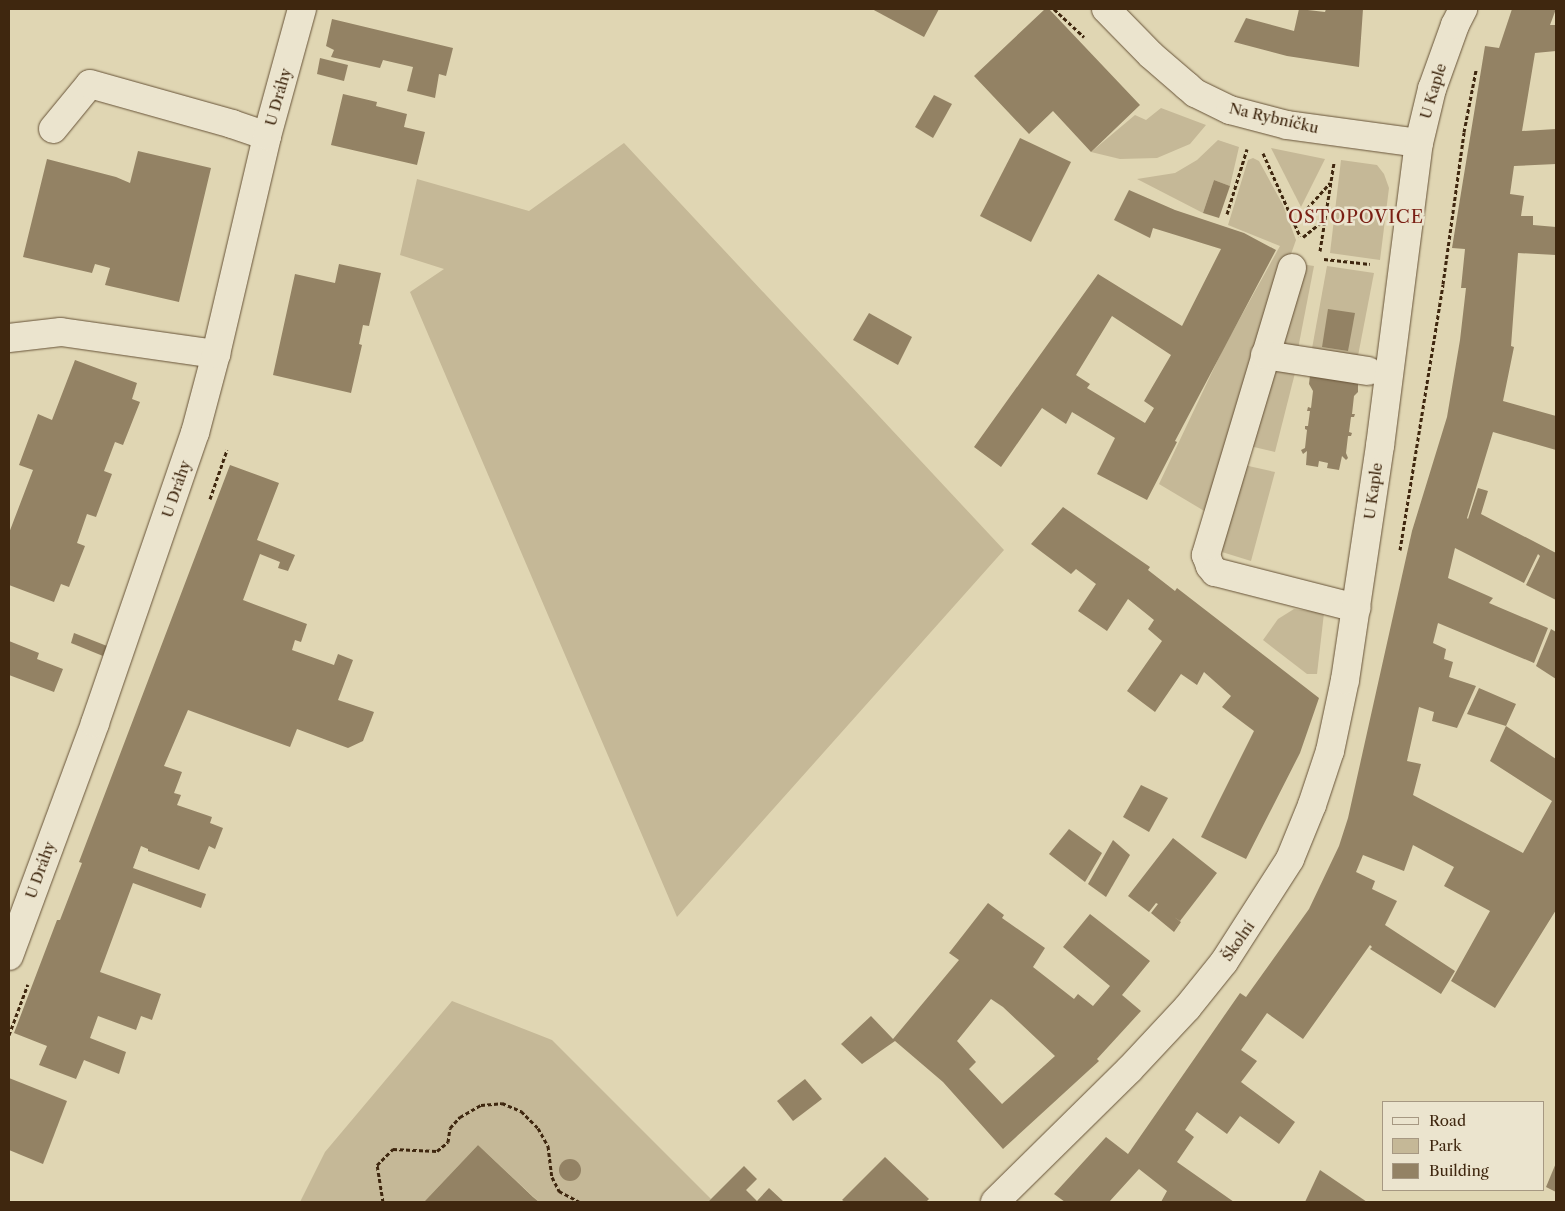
<!DOCTYPE html>
<meta charset="utf-8">
<style>
body{margin:0}
#map{position:relative;width:1565px;height:1211px;overflow:hidden;background:#e0d6b3;font-family:"Libre Caslon Text",serif}
div>[style]{position:absolute}
[style*='--x']{left:calc(var(--x)*1px);top:calc(var(--y)*1px);width:calc(var(--w)*1px);rotate:calc(var(--a)*1deg)}
.green>*{inset:0;background:#c5b897}
.building>*{inset:0;background:#938264}
.round{border-radius:50%}
.path>*{height:3px;margin-top:-1.5px;transform-origin:0;background:repeating-linear-gradient(90deg,#3f270f 0 4px,transparent 0 6.5px)}
.roads{filter:drop-shadow(0 0 1px #675338) drop-shadow(0 0 1px #675338)}
.minor>*{height:28px;margin:-14px;padding:0 14px;transform-origin:14px;border-radius:14px;background:#ebe4ce}
span{translate:-50% -50%;white-space:nowrap;text-align:center;line-height:1.15;-webkit-text-stroke:5px #ebe4ce;paint-order:stroke}
.street-label{font-size:15px;color:#3f270f}
.quarter-label{font-size:18px;color:#7a1f14;letter-spacing:1px}
.frame{position:absolute;inset:0;border:10px solid #3f270f;pointer-events:none}
.legend{position:absolute;left:1382px;top:1101px;width:162px;height:90px;box-sizing:border-box;background:#ebe4ce;border:1px solid #a69882;margin:0;padding:6px 9px;list-style:none;font-size:15px;color:#3f270f}
.legend li{display:flex;align-items:center;gap:10px;height:25px}
.legend b{width:25px;border:1px solid #a69882}
</style>
<div id="map">
<div class="green">
<div style="clip-path:polygon(1161px 108px,1206px 125px,1190px 144px,1157px 158px,1120px 159px,1091px 152px,1135px 115px,1146px 120px)"></div>
<div style="clip-path:polygon(1218px 140px,1239px 147px,1230px 186px,1214px 180px,1203px 213px,1137px 179px,1175px 173px,1197px 160px)"></div>
<div style="clip-path:polygon(624px 143px,1004px 550px,677px 917px,410px 292px,444px 269px,400px 255px,417px 179px,529px 211px)"></div>
<div style="clip-path:polygon(1271px 148px,1325px 159px,1301px 207px)"></div>
<div style="clip-path:polygon(1253px 158px,1259px 161px,1283px 205px,1296px 240px,1251px 367px,1206px 512px,1159px 484px,1223px 349px,1280px 246px,1228px 225px,1248px 160px)"></div>
<div style="clip-path:polygon(1341px 160px,1377px 165px,1384px 174px,1389px 188px,1380px 260px,1330px 253px)"></div>
<div style="clip-path:polygon(1301px 264px,1314px 266px,1297px 354px,1272px 348px)"></div>
<div style="clip-path:polygon(1327px 266px,1374px 273px,1357px 361px,1311px 354px)"></div>
<div style="clip-path:polygon(1266px 368px,1295px 373px,1275px 452px,1241px 444px)"></div>
<div style="clip-path:polygon(1235px 463px,1275px 472px,1251px 561px,1209px 548px)"></div>
<div style="clip-path:polygon(1294px 609px,1324px 613px,1317px 674px,1307px 674px,1263px 640px,1278px 619px)"></div>
<div style="clip-path:polygon(452px 1001px,552px 1040px,711px 1199px,708px 1202px,539px 1202px,478px 1145px,424px 1202px,300px 1202px,325px 1152px)"></div>
</div>
<div class="building">
<div style="clip-path:polygon(872px 9px,939px 9px,924px 37px)"></div>
<div style="clip-path:polygon(1045px 9px,1049px 9px,1140px 105px,1091px 152px,1053px 111px,1029px 134px,974px 76px)"></div>
<div style="clip-path:polygon(1299px 9px,1325px 12px,1326px 9px,1363px 9px,1359px 67px,1287px 56px,1234px 42px,1246px 18px,1294px 31px)"></div>
<div style="clip-path:polygon(1512px 9px,1556px 9px,1550px 25px,1556px 25px,1556px 51px,1535px 53px,1522px 131px,1556px 129px,1556px 164px,1514px 166px,1510px 194px,1524px 196px,1521px 216px,1533px 216px,1533px 225px,1556px 227px,1556px 255px,1518px 253px,1511px 346px,1514px 347px,1503px 401px,1556px 416px,1556px 450px,1493px 432px,1467px 518px,1468px 519px,1478px 488px,1488px 491px,1481px 514px,1556px 553px,1556px 600px,1526px 585px,1540px 556px,1538px 554px,1524px 583px,1455px 548px,1448px 578px,1493px 598px,1489px 603px,1548px 628px,1534px 663px,1438px 623px,1433px 643px,1446px 649px,1444px 659px,1453px 662px,1449px 677px,1476px 686px,1457px 728px,1432px 721px,1434px 712px,1419px 707px,1407px 761px,1421px 764px,1413px 795px,1523px 853px,1552px 801px,1490px 761px,1506px 726px,1467px 714px,1479px 688px,1516px 704px,1506px 726px,1556px 759px,1556px 910px,1495px 1008px,1451px 981px,1490px 911px,1444px 886px,1454px 867px,1413px 845px,1404px 871px,1363px 855px,1356px 872px,1375px 881px,1372px 889px,1397px 901px,1385px 925px,1455px 971px,1441px 994px,1370px 949px,1372px 947px,1370px 945px,1303px 1039px,1267px 1013px,1241px 1050px,1257px 1061px,1241px 1082px,1295px 1122px,1279px 1144px,1240px 1116px,1227px 1134px,1197px 1112px,1185px 1130px,1194px 1137px,1177px 1162px,1234px 1202px,1161px 1202px,1167px 1191px,1139px 1169px,1109px 1202px,1065px 1202px,1054px 1194px,1106px 1137px,1128px 1154px,1240px 993px,1246px 997px,1309px 909px,1339px 846px,1348px 818px,1412px 531px,1447px 417px,1460px 340px,1466px 288px,1461px 288px,1465px 249px,1452px 248px,1485px 46px,1499px 48px)"></div>
<div style="clip-path:polygon(332px 19px,453px 48px,446px 76px,439px 74px,435px 98px,407px 91px,413px 67px,383px 60px,380px 68px,331px 57px,334px 50px,326px 46px)"></div>
<div style="clip-path:polygon(320px 58px,348px 65px,344px 81px,317px 74px)"></div>
<div style="clip-path:polygon(343px 94px,377px 102px,376px 106px,407px 114px,404px 127px,425px 132px,417px 165px,331px 145px)"></div>
<div style="clip-path:polygon(934px 95px,952px 104px,933px 138px,915px 127px)"></div>
<div style="clip-path:polygon(1020px 138px,1071px 162px,1031px 242px,980px 216px)"></div>
<div style="clip-path:polygon(138px 151px,211px 168px,179px 302px,105px 285px,110px 268px,95px 264px,92px 273px,23px 257px,47px 159px,116px 177px,130px 183px)"></div>
<div style="clip-path:polygon(1214px 180px,1230px 186px,1219px 218px,1203px 213px)"></div>
<div style="clip-path:polygon(evenodd,1129px 190px,1175px 210px,1244px 233px,1276px 250px,1175px 441px,1177px 442px,1147px 500px,1097px 474px,1115px 438px,1072px 412px,1066px 424px,1042px 408px,1001px 467px,974px 447px,1098px 274px,1182px 326px,1221px 249px,1153px 228px,1150px 238px,1114px 220px,1129px 190px,1112px 316px,1171px 355px,1144px 401px,1154px 408px,1145px 423px,1087px 388px,1090px 384px,1076px 375px,1112px 316px)"></div>
<div style="clip-path:polygon(339px 264px,381px 273px,369px 326px,363px 325px,359px 344px,362px 345px,351px 393px,273px 375px,295px 274px,335px 283px)"></div>
<div style="clip-path:polygon(1328px 309px,1355px 313px,1348px 351px,1322px 347px)"></div>
<div style="clip-path:polygon(869px 313px,912px 337px,898px 365px,853px 340px)"></div>
<div style="clip-path:polygon(75px 360px,137px 383px,132px 399px,140px 402px,123px 445px,115px 442px,104px 471px,112px 474px,96px 517px,87px 514px,77px 543px,85px 546px,69px 587px,61px 584px,54px 602px,9px 585px,9px 533px,33px 470px,19px 465px,38px 414px,52px 420px)"></div>
<div style="clip-path:polygon(1330px 373px,1358px 384px,1358px 392px,1354px 396px,1352px 414px,1355px 414px,1354px 417px,1351px 417px,1349px 432px,1352px 433px,1351px 436px,1348px 436px,1346px 453px,1348px 458px,1346px 460px,1342px 456px,1339px 470px,1327px 468px,1328px 463px,1319px 461px,1318px 467px,1306px 465px,1307px 451px,1303px 454px,1301px 450px,1305px 448px,1307px 430px,1305px 429px,1305px 426px,1308px 426px,1310px 411px,1307px 411px,1308px 407px,1311px 408px,1313px 391px,1309px 384px,1310px 375px,1323px 378px)"></div>
<div style="clip-path:polygon(230px 465px,279px 483px,257px 540px,295px 555px,288px 571px,278px 568px,280px 562px,260px 554px,243px 600px,307px 624px,301px 642px,295px 640px,292px 650px,334px 665px,338px 654px,353px 660px,338px 700px,374px 712px,363px 741px,348px 748px,297px 729px,290px 747px,188px 710px,164px 766px,182px 772px,174px 793px,181px 795px,177px 805px,212px 817px,210px 823px,223px 828px,215px 849px,209px 846px,199px 870px,148px 851px,148px 849px,141px 846px,133px 868px,206px 894px,201px 908px,133px 883px,100px 972px,161px 994px,152px 1020px,141px 1016px,136px 1030px,98px 1016px,90px 1038px,126px 1052px,119px 1074px,84px 1060px,76px 1079px,39px 1065px,47px 1046px,14px 1033px,57px 920px,60px 920px,82px 863px,79px 862px)"></div>
<div style="clip-path:polygon(1063px 507px,1150px 567px,1148px 570px,1175px 591px,1177px 588px,1319px 698px,1300px 753px,1246px 859px,1201px 837px,1254px 731px,1222px 707px,1231px 696px,1204px 672px,1197px 685px,1181px 674px,1155px 712px,1127px 691px,1162px 641px,1148px 629px,1154px 620px,1128px 599px,1107px 631px,1078px 611px,1096px 584px,1076px 569px,1071px 574px,1031px 544px)"></div>
<div style="clip-path:polygon(1551px 629px,1556px 632px,1556px 679px,1536px 666px)"></div>
<div style="clip-path:polygon(74px 633px,107px 646px,103px 656px,71px 643px)"></div>
<div style="clip-path:polygon(9px 641px,39px 653px,37px 659px,63px 669px,54px 692px,9px 675px)"></div>
<div style="clip-path:polygon(1141px 785px,1168px 798px,1149px 832px,1123px 817px)"></div>
<div style="clip-path:polygon(1069px 829px,1102px 853px,1085px 882px,1049px 854px)"></div>
<div style="clip-path:polygon(1173px 838px,1217px 873px,1180px 921px,1174px 917px,1181px 922px,1174px 932px,1151px 913px,1158px 904px,1156px 903px,1149px 912px,1128px 896px)"></div>
<div style="clip-path:polygon(1113px 840px,1130px 855px,1106px 897px,1088px 884px)"></div>
<div style="clip-path:polygon(evenodd,988px 903px,1004px 915px,1002px 918px,1045px 948px,1033px 967px,1074px 999px,1078px 994px,1093px 1006px,1110px 986px,1063px 947px,1090px 914px,1150px 961px,1122px 995px,1141px 1011px,1097px 1059px,1099px 1061px,1003px 1149px,943px 1082px,895px 1041px,862px 1064px,841px 1044px,871px 1016px,893px 1039px,959px 960px,949px 953px,988px 903px,991px 999px,1003px 1007px,1055px 1056px,1002px 1104px,969px 1069px,976px 1062px,957px 1041px,991px 999px)"></div>
<div style="clip-path:polygon(9px 1078px,67px 1101px,43px 1164px,9px 1150px)"></div>
<div style="clip-path:polygon(805px 1079px,822px 1099px,793px 1121px,777px 1101px)"></div>
<div style="clip-path:polygon(478px 1145px,533px 1197px,539px 1202px,424px 1202px)"></div>
<div style="clip-path:polygon(885px 1157px,929px 1199px,926px 1202px,845px 1202px,842px 1200px)"></div>
<div class="round" style="left:559px;top:1159px;width:22px;height:22px"></div>
<div style="clip-path:polygon(1556px 1163px,1556px 1192px,1546px 1187px)"></div>
<div style="clip-path:polygon(744px 1166px,757px 1179px,746px 1190px,757px 1201px,769px 1188px,784px 1202px,708px 1202px)"></div>
<div style="clip-path:polygon(1320px 1170px,1367px 1202px,1305px 1202px)"></div>
</div>
<div class="path">
<div style="--x:1054;--y:9;--w:41;--a:43"></div>
<div style="--x:1263;--y:153;--w:91;--a:66"></div>
<div style="--x:1227;--y:214;--w:68;--a:-72.9"></div>
<div style="--x:1294;--y:223;--w:54;--a:-48"></div>
<div style="--x:1303;--y:237;--w:28;--a:-39"></div>
<div style="--x:1320;--y:251;--w:89;--a:-81"></div>
<div style="--x:1324;--y:259;--w:46;--a:6.2"></div>
<div style="--x:210;--y:499;--w:52;--a:-70.9"></div>
<div style="--x:1400;--y:550;--w:269;--a:-80.8"></div>
<div style="--x:1443;--y:284;--w:153;--a:-82.1"></div>
<div style="--x:1464;--y:132;--w:63;--a:-79"></div>
<div style="--x:9;--y:1035;--w:54;--a:-69.6"></div>
<div style="--x:383;--y:1202;--w:37;--a:-99"></div>
<div style="--x:377;--y:1165;--w:23;--a:-45"></div>
<div style="--x:393;--y:1149;--w:44;--a:2.6"></div>
<div style="--x:437;--y:1151;--w:14;--a:-39"></div>
<div style="--x:448;--y:1142;--w:14;--a:-82"></div>
<div style="--x:450;--y:1128;--w:15;--a:-48"></div>
<div style="--x:460;--y:1117;--w:24;--a:-30"></div>
<div style="--x:481;--y:1105;--w:21;--a:-5"></div>
<div style="--x:502;--y:1103;--w:21;--a:23"></div>
<div style="--x:521;--y:1111;--w:24;--a:45"></div>
<div style="--x:538;--y:1128;--w:21;--a:61"></div>
<div style="--x:548;--y:1146;--w:31;--a:83"></div>
<div style="--x:552;--y:1177;--w:16;--a:63"></div>
<div style="--x:559;--y:1191;--w:24;--a:28"></div>
</div>
<div class="roads">
<div class="minor">
<div style="--x:1106;--y:9;--w:64;--a:45.6"></div>
<div style="--x:1151;--y:55;--w:48;--a:40.7"></div>
<div style="--x:1187;--y:86;--w:11;--a:41"></div>
<div style="--x:1195;--y:93;--w:39;--a:26"></div>
<div style="--x:1230;--y:110;--w:59;--a:14.7"></div>
<div style="--x:1287;--y:125;--w:133;--a:7.8"></div>
<div style="--x:53;--y:129;--w:58;--a:-50.6"></div>
<div style="--x:90;--y:84;--w:148;--a:15.7"></div>
<div style="--x:232;--y:124;--w:37;--a:19"></div>
<div style="--x:1292;--y:268;--w:300;--a:106.7"></div>
<div style="--x:1206;--y:555;--w:12;--a:70"></div>
<div style="--x:1210;--y:566;--w:8;--a:50"></div>
<div style="--x:1215;--y:572;--w:146;--a:14.3"></div>
<div style="--x:9;--y:338;--w:52;--a:-6.6"></div>
<div style="--x:61;--y:332;--w:157;--a:8.1"></div>
<div style="--x:1265;--y:355;--w:104;--a:8.8"></div>
<div style="--x:9;--y:956;--w:248;--a:-69.7"></div>
<div style="--x:95;--y:723;--w:307;--a:-71"></div>
<div style="--x:195;--y:433;--w:82;--a:-75.1"></div>
<div style="--x:216;--y:354;--w:224;--a:-76.8"></div>
<div style="--x:267;--y:136;--w:132;--a:-74.6"></div>
<div style="--x:995;--y:1202;--w:188;--a:-44.6"></div>
<div style="--x:1129;--y:1070;--w:85;--a:-46.9"></div>
<div style="--x:1187;--y:1008;--w:59;--a:-51.2"></div>
<div style="--x:1224;--y:962;--w:122;--a:-57.3"></div>
<div style="--x:1290;--y:859;--w:58;--a:-67.8"></div>
<div style="--x:1312;--y:805;--w:57;--a:-71.6"></div>
<div style="--x:1330;--y:751;--w:73;--a:-78.1"></div>
<div style="--x:1345;--y:680;--w:237;--a:-81.5"></div>
<div style="--x:1380;--y:446;--w:305;--a:-82.7"></div>
<div style="--x:1419;--y:143;--w:56;--a:-76.5"></div>
<div style="--x:1432;--y:89;--w:68;--a:-70.2"></div>
<div style="--x:1455;--y:25;--w:18;--a:-63"></div>
</div>
</div>
<div class="street-label">
<span style="left:1433px;top:91px;rotate:-73deg">U Kaple</span>
<span style="left:278px;top:97px;rotate:-74deg">U Dráhy</span>
<span style="left:1274px;top:118px;rotate:13deg">Na Rybníčku</span>
<span style="left:176px;top:489px;rotate:-71deg">U Dráhy</span>
<span style="left:1373px;top:491px;rotate:-82deg">U Kaple</span>
<span style="left:40px;top:870px;rotate:-70deg">U Dráhy</span>
<span style="left:1238px;top:941px;rotate:-55deg">Školní</span>
</div>
<div class="quarter-label">
<span style="left:1356px;top:217px">OSTOPOVICE</span>
</div>
<div class="frame"></div>
<ul class="legend">
<li><b style="height:6px;background:#ebe4ce"></b>Road</li>
<li><b style="height:14px;background:#c5b897"></b>Park</li>
<li><b style="height:14px;background:#938264"></b>Building</li>
</ul>
</div>
